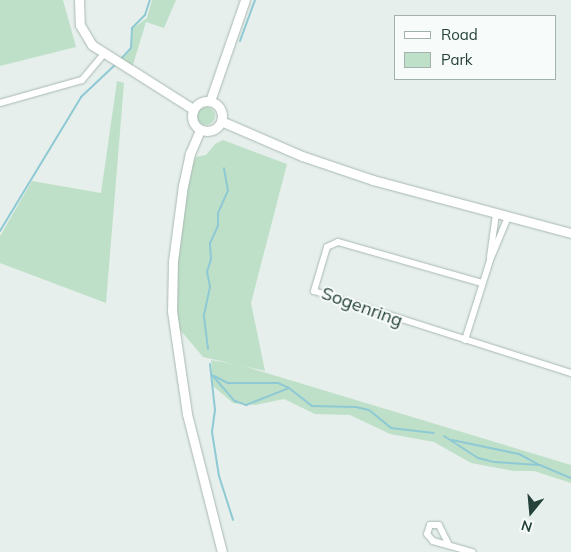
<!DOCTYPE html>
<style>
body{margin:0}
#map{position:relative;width:571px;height:552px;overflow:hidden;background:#e6efeb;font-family:Mulish,sans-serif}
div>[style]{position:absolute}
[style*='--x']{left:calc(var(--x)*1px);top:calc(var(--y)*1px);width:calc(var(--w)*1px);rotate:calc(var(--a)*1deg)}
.green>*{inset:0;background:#bfe0c8}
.round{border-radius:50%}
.stream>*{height:2px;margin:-1px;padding:0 1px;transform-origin:1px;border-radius:1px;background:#8ec9d4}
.roads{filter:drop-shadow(0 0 1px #a8b8b2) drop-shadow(0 0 1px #a8b8b2)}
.street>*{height:6px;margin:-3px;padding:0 3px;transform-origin:3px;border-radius:3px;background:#fff}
.secondary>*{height:9px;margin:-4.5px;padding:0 4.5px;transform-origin:4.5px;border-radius:4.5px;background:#fff}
.secondary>.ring{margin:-4.5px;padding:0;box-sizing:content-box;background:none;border:9px solid #fff;border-radius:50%}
span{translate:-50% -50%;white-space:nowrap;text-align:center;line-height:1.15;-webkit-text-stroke:4px #f7fbf9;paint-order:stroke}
.street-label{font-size:18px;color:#24423a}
.legend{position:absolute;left:394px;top:15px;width:162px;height:65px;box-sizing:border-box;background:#f7fbf9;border:1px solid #a3b1ad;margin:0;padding:6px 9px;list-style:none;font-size:15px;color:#24423a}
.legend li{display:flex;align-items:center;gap:10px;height:25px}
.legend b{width:25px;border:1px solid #a3b1ad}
.north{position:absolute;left:506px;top:487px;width:50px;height:50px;-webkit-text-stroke:4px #f7fbf9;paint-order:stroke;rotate:197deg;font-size:14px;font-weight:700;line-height:20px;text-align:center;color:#24423a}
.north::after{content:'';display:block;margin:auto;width:18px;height:22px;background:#24423a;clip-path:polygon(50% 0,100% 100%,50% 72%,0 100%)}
</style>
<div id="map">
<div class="green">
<div style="clip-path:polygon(0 0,63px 0,76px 47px,0 66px)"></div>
<div style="clip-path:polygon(152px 0,176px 0,164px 28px,146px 22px,132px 68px,121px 61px,131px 49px,133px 28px,147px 18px)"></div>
<div style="clip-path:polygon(117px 81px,124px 83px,106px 303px,0 263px,0 236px,32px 181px,101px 193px)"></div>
<div class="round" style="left:197px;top:107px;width:18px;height:18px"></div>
<div style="clip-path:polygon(223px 140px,287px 164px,251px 303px,265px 371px,203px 357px,176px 325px,174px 286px,188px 170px,196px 157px,206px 155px,215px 144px)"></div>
<div style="clip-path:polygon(211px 360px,240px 365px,571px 465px,571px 483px,534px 471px,514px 471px,471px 463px,434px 442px,390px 434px,350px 415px,315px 414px,284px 399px,255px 405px,233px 403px,213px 386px)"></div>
</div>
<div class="stream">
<div style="--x:240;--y:41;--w:44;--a:-69.9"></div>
<div style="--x:121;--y:59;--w:15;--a:-48"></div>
<div style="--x:131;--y:48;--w:20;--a:-87"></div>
<div style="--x:132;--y:28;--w:18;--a:-45"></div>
<div style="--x:145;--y:15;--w:16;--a:-72"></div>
<div style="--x:0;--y:231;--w:157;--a:-58.8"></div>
<div style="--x:81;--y:97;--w:48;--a:-43.3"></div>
<div style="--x:208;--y:349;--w:34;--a:-97"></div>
<div style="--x:204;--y:315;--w:29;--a:-78"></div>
<div style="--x:210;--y:287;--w:15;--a:-101"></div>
<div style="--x:207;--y:272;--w:14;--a:-73"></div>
<div style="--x:211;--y:259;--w:16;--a:-94"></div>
<div style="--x:210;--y:243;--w:19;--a:-65"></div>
<div style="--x:218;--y:226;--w:13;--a:-90"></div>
<div style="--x:218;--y:213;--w:24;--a:-66"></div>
<div style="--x:228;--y:191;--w:23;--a:-100"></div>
<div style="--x:210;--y:364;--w:46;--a:83.8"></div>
<div style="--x:215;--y:410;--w:22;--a:98"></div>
<div style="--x:212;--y:432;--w:45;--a:81"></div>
<div style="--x:219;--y:476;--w:46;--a:72.3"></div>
<div style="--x:212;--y:375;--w:35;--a:49"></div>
<div style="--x:235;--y:401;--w:12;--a:20"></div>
<div style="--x:246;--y:405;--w:46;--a:-21.6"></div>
<div style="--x:289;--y:388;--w:29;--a:38"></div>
<div style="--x:312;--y:406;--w:44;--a:1.3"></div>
<div style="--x:356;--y:407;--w:13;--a:13"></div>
<div style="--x:369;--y:410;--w:28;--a:39"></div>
<div style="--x:391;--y:428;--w:43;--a:6.6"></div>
<div style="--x:214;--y:376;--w:16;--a:27"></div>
<div style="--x:228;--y:383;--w:50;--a:0"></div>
<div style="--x:278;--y:383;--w:12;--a:24"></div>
<div style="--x:444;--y:436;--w:40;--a:32.9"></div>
<div style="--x:478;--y:458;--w:16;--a:14"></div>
<div style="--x:494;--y:462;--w:46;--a:3.7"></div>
<div style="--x:540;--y:465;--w:34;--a:23"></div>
<div style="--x:452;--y:440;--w:68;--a:11.8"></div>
<div style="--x:519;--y:454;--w:21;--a:28"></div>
</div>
<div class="roads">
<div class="street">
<div style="--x:0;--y:103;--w:85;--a:-15.7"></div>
<div style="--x:82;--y:80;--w:34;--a:-50"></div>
<div style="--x:490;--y:257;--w:43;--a:-82.1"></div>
<div style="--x:482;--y:283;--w:150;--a:-164.1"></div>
<div style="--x:338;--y:242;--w:12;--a:156"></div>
<div style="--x:327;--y:247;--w:46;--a:106.5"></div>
<div style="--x:314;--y:291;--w:270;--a:17.7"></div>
<div style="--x:465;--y:340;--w:84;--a:-72.6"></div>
<div style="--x:490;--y:260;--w:47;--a:-67.3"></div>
<div style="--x:449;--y:545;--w:22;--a:-117"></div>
<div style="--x:439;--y:525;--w:9;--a:180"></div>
<div style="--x:430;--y:525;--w:9;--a:108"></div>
<div style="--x:427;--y:534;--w:9;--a:49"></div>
<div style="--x:433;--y:541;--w:41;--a:15.8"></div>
</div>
<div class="secondary">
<div style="--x:79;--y:0;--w:25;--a:88"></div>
<div style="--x:80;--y:25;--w:23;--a:59"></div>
<div style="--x:92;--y:45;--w:120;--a:32.4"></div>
<div class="ring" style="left:192px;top:101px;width:21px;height:21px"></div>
<div style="--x:210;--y:101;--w:107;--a:-70.9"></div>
<div style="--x:221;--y:121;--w:88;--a:23.4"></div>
<div style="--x:302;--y:156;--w:75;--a:18.7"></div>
<div style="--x:373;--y:180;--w:205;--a:15"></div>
<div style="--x:200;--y:130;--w:25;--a:113"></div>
<div style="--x:190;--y:153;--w:33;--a:102"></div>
<div style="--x:183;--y:185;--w:77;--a:97.5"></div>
<div style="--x:173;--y:261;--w:50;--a:91.1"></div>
<div style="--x:172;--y:311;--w:104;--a:81.7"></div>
<div style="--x:187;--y:414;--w:142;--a:75.8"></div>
</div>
</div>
<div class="street-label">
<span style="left:362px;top:307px;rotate:20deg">Sogenring</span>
</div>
<ul class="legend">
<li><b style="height:6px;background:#fff"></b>Road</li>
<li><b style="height:14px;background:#bfe0c8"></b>Park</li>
</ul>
<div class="north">N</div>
</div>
